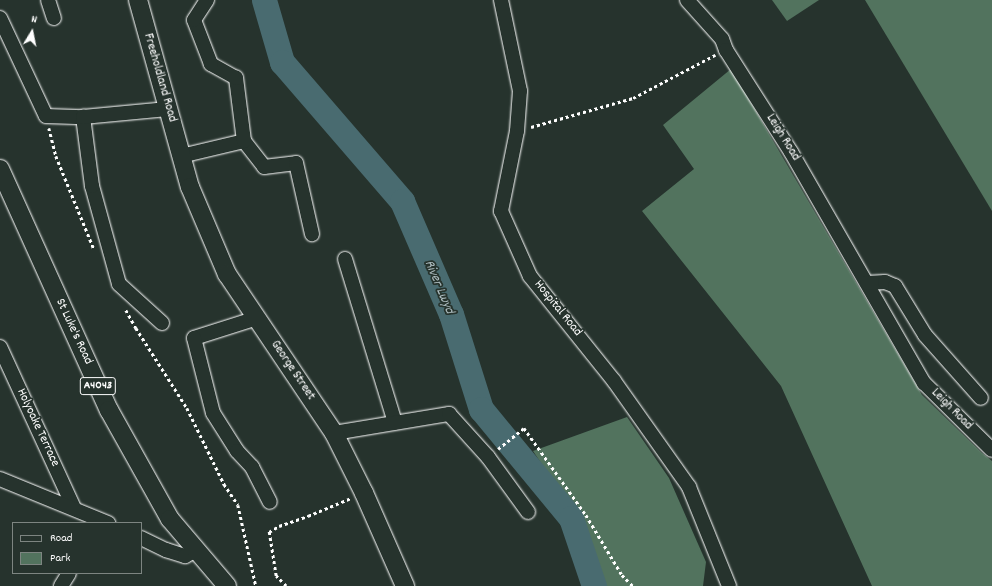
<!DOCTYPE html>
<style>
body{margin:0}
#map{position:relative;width:992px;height:586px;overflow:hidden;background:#26332d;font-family:Dekko,sans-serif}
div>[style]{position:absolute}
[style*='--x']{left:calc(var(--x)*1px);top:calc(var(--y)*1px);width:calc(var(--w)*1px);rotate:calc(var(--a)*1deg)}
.green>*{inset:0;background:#52735e}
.river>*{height:25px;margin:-12.5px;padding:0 12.5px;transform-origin:12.5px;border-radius:12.5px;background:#496b70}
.path>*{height:2.5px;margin-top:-1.25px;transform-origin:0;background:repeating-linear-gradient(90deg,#fff 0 3px,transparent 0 6px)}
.roads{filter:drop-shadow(0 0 1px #fff) drop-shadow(0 0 1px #fff)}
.minor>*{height:14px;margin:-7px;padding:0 7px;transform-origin:7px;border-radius:7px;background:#26332d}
.major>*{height:18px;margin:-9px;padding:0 9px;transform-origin:9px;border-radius:9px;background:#26332d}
span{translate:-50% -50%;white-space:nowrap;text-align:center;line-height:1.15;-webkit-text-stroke:3.5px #26332d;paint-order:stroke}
.shield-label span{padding:1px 3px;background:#26332d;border:1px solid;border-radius:3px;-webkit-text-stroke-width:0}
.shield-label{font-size:12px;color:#fff;font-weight:700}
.street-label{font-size:13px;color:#fff}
.water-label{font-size:14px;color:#adbcbf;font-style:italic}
.legend{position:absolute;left:12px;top:522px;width:130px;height:52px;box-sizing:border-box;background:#26332d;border:1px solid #7d8581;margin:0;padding:5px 7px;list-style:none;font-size:12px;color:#fff}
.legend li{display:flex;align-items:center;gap:8px;height:20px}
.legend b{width:20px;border:1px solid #7d8581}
.north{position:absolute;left:12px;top:12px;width:40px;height:40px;-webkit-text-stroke:3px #26332d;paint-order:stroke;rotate:10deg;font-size:11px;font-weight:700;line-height:16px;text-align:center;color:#fff}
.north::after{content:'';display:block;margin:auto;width:14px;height:18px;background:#fff;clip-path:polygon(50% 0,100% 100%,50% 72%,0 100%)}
</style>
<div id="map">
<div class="green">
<div style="clip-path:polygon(772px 0,819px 0,787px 21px)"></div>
<div style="clip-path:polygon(865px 0,992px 0,992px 211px)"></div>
<div style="clip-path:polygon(731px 69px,922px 395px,982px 453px,992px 461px,992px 586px,872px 586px,781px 386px,642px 211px,694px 169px,663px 125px)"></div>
<div style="clip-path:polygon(627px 417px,669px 478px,706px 562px,703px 586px,602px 586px,589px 535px,533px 451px)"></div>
</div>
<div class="river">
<div style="--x:264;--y:0;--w:65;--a:73.8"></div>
<div style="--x:282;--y:62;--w:184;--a:49.2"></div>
<div style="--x:402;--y:201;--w:123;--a:66.6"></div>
<div style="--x:451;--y:314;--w:100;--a:72.5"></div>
<div style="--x:481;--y:409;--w:141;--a:50.5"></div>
<div style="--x:571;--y:518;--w:72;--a:71.3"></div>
</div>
<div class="path">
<div style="--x:531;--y:127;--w:106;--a:-15.9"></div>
<div style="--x:633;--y:98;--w:93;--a:-27.7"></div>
<div style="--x:49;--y:128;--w:29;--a:76"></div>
<div style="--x:56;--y:156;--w:100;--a:67.8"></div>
<div style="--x:126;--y:310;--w:21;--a:61"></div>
<div style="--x:136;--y:328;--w:95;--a:57.5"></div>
<div style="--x:187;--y:408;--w:85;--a:64"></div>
<div style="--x:224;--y:484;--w:25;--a:56"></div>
<div style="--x:238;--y:505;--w:83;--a:77.5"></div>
<div style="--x:498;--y:449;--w:33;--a:-39"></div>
<div style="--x:524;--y:428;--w:107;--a:54.5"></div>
<div style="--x:586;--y:515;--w:70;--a:59"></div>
<div style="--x:622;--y:575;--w:16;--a:45"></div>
<div style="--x:286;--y:586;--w:14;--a:-135"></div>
<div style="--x:276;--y:576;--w:45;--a:-99"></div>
<div style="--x:269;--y:532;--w:12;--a:-31"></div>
<div style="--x:279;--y:526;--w:31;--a:-19"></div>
<div style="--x:308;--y:516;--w:47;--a:-22.7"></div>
</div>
<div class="roads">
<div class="minor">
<div style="--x:48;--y:0;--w:19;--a:72"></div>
<div style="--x:501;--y:0;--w:93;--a:78.2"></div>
<div style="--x:520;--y:91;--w:40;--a:94.3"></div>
<div style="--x:517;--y:131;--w:82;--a:101.3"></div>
<div style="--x:501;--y:211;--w:71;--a:66"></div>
<div style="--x:530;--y:276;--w:134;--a:51.3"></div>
<div style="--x:614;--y:381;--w:130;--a:54.7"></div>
<div style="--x:689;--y:487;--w:107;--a:68"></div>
<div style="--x:687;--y:0;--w:52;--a:48.1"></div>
<div style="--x:722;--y:39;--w:12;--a:70"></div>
<div style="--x:726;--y:50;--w:121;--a:57.5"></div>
<div style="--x:791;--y:152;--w:267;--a:60.1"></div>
<div style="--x:924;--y:383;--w:95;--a:44.6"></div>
<div style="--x:0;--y:18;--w:108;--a:64.9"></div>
<div style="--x:46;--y:116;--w:37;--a:2"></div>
<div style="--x:244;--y:141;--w:33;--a:52"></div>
<div style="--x:264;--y:167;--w:32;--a:-7"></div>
<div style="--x:296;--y:163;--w:73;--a:77.3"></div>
<div style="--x:181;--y:156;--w:65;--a:-13.4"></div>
<div style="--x:244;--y:141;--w:64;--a:-97.2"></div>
<div style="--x:236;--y:78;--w:29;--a:-151"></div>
<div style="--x:211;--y:64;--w:47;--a:-111.1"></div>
<div style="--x:194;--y:20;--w:24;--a:-57"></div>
<div style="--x:345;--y:259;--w:171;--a:73"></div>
<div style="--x:867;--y:283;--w:18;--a:-3"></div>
<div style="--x:885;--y:282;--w:11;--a:22"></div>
<div style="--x:895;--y:286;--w:57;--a:58.5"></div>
<div style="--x:925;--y:335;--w:84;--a:48.4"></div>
<div style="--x:257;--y:318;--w:66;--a:162.4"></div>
<div style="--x:194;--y:338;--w:77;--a:75.8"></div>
<div style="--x:213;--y:413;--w:45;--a:57.7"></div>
<div style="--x:237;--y:451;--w:22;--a:47"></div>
<div style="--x:252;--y:467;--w:39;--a:63"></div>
<div style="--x:162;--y:323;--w:58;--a:-137.8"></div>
<div style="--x:119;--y:284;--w:102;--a:-105.4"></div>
<div style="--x:92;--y:186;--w:70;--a:-97.4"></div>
<div style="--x:83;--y:117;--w:85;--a:-5.4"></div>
<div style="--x:0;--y:347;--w:177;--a:65.3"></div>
<div style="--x:334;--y:433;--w:117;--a:-9.4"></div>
<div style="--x:449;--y:414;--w:58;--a:47.8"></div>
<div style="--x:488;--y:457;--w:68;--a:54"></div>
<div style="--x:0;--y:479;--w:117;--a:22.2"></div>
<div style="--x:141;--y:538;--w:28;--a:26"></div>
<div style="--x:166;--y:550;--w:20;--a:18"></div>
<div style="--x:185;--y:556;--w:13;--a:-27"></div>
<div style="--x:61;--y:586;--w:15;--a:-58"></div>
</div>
<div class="major">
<div style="--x:138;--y:0;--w:194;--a:74.5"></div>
<div style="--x:190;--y:187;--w:95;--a:67"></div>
<div style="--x:227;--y:274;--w:192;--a:56.1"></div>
<div style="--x:334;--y:433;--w:67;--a:63.4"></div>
<div style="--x:364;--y:493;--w:102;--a:66.2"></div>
<div style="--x:0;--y:169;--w:265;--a:65.7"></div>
<div style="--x:109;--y:410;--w:125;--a:60.8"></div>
<div style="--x:170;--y:519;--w:88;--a:49.6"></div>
</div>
</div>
<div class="shield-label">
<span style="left:98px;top:386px">A4043</span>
</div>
<div class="street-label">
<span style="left:159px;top:78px;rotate:74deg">Freeholdland Road</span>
<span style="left:782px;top:138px;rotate:58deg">Leigh Road</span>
<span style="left:557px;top:309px;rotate:51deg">Hospital Road</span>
<span style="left:73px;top:332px;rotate:65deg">St Luke's Road</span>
<span style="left:292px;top:371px;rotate:56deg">George Street</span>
<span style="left:951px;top:410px;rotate:45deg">Leigh Road</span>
<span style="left:37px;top:428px;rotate:65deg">Holyoake Terrace</span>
</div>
<div class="water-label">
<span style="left:439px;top:287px;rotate:67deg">River Lwyd</span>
</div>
<ul class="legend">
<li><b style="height:5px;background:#26332d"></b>Road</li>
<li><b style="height:11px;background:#52735e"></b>Park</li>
</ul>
<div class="north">N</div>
</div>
